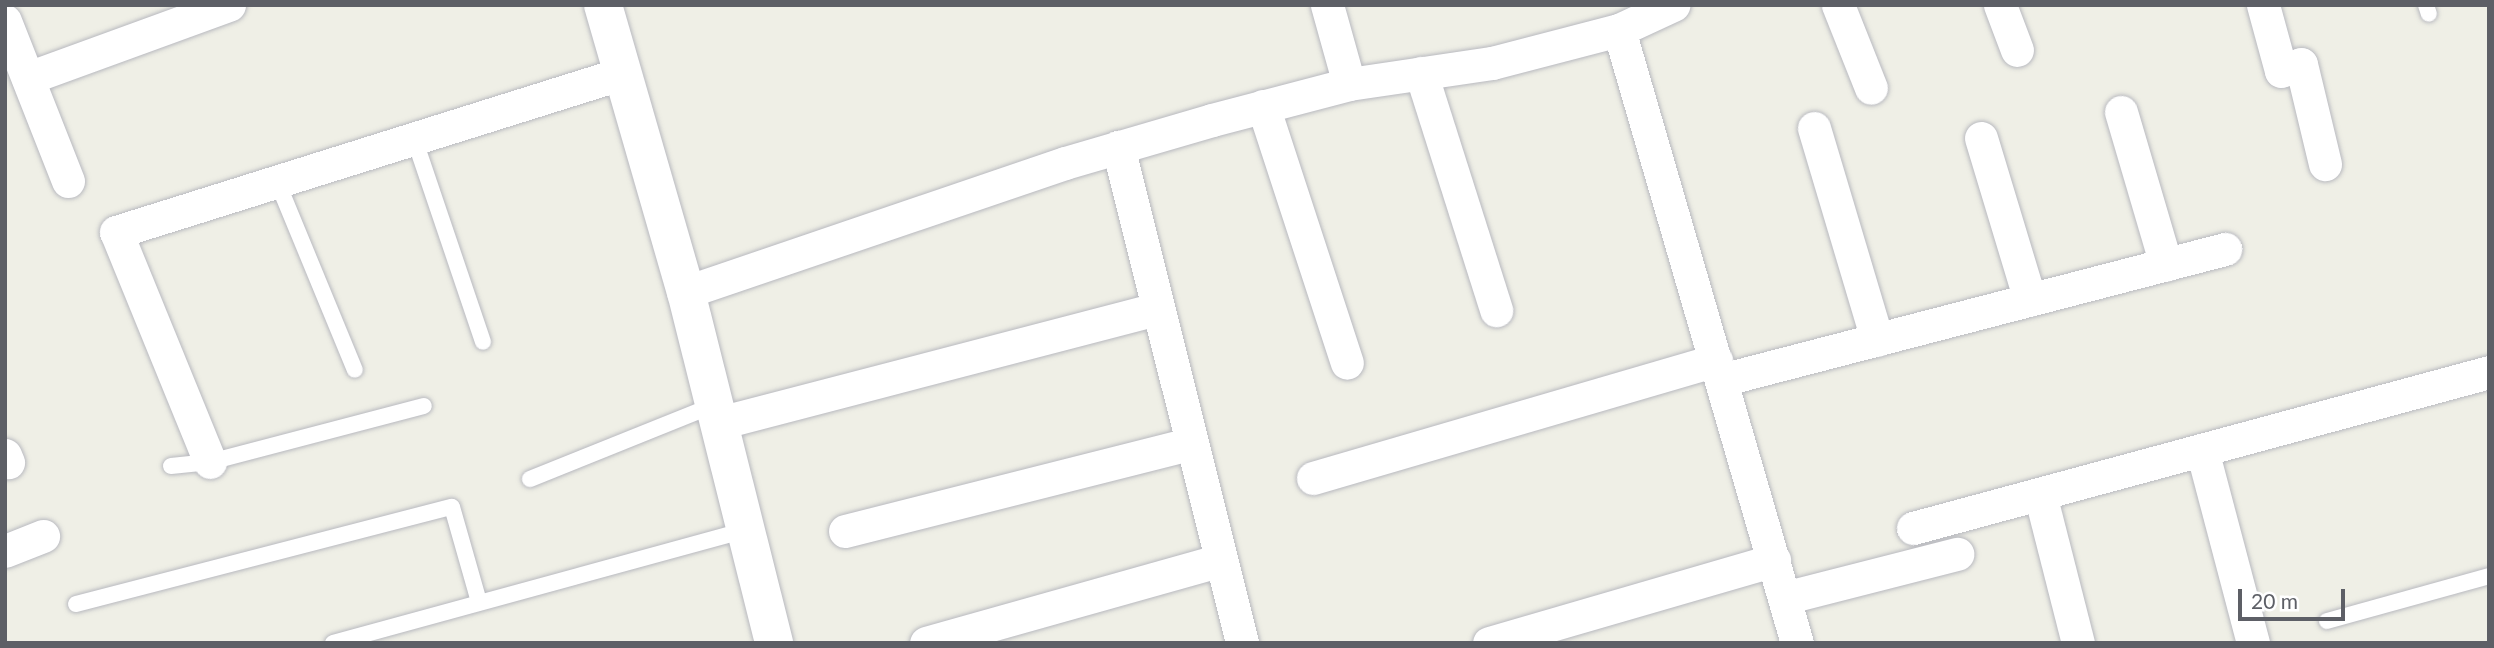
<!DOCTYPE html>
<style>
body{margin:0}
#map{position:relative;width:2494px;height:648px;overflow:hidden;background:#efefe6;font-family:Lato,sans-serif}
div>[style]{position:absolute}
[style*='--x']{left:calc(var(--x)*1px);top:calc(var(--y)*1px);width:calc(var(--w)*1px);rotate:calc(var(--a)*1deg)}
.roads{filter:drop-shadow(0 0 2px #b8b9bf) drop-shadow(0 0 2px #b8b9bf)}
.service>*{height:16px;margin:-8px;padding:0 8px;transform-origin:8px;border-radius:8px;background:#fff}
.minor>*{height:33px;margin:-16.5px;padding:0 16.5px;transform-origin:16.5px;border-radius:16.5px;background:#fff}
.tertiary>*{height:38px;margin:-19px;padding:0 19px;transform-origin:19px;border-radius:19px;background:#fff}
span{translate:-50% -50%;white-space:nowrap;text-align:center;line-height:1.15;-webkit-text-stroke:6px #fff;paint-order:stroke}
.frame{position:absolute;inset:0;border:7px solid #5d5f66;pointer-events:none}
.scale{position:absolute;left:2238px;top:589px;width:107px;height:32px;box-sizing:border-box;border:4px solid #5d5f66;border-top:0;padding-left:9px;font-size:21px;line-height:24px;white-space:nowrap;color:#5d5f66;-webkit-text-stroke:5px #fff;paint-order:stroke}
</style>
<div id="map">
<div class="roads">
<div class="service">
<div style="--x:2426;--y:5;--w:9;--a:72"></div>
<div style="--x:414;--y:138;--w:215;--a:71.3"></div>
<div style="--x:277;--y:181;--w:204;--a:67.6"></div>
<div style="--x:171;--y:466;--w:39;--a:-6"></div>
<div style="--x:210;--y:462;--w:221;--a:-14.7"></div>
<div style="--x:530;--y:479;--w:198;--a:-21.9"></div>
<div style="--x:76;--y:604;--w:388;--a:-14.5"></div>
<div style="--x:452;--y:507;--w:99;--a:74.1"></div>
<div style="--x:2327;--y:621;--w:168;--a:-15.5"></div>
<div style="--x:333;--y:643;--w:428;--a:-15.3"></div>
</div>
<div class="minor">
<div style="--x:1327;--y:5;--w:82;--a:74.4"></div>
<div style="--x:1838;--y:5;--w:89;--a:68.3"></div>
<div style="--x:2000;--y:5;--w:48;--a:69.3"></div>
<div style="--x:2263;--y:5;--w:68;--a:74.7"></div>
<div style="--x:2281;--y:71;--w:21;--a:-19"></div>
<div style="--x:2301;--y:64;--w:103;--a:76.5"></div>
<div style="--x:5;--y:21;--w:172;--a:68.5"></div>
<div style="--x:1619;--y:30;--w:638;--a:73.81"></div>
<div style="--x:1421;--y:73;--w:249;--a:72.4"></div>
<div style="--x:28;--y:78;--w:214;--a:-20"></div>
<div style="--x:1263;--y:106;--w:270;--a:71.9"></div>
<div style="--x:2121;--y:112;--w:159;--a:73.6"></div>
<div style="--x:1814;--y:128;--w:221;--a:73.4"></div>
<div style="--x:1981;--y:138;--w:169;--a:73.2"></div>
<div style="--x:1118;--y:147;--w:511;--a:75.96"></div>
<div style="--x:686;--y:292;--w:400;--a:-18.8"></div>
<div style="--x:1065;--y:163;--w:153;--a:-16.3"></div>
<div style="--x:1212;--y:120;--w:142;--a:-14.7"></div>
<div style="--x:1349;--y:84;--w:145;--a:-8.4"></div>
<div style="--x:1492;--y:63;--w:131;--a:-14.6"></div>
<div style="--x:1619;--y:30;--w:60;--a:-24.8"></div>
<div style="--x:1721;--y:380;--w:521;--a:-14.57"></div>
<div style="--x:719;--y:423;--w:453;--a:-14.6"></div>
<div style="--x:2202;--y:450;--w:200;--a:75.2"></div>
<div style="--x:5;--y:455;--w:8;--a:67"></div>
<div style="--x:210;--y:462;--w:248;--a:-112.2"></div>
<div style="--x:116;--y:232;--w:531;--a:-17.41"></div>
<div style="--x:1313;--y:478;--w:420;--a:-16.3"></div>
<div style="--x:2040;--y:494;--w:154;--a:75.7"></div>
<div style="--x:1913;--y:528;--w:597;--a:-15.15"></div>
<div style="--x:845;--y:531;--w:356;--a:-14.2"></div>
<div style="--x:5;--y:551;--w:41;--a:-21.5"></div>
<div style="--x:1784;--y:598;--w:179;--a:-14.3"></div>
<div style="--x:926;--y:643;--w:303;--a:-15.7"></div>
<div style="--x:1489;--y:643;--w:297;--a:-16.2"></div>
</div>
<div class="tertiary">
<div style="--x:603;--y:5;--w:299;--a:73.9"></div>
<div style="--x:686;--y:292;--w:362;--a:75.9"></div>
</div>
</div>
<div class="frame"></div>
<div class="scale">20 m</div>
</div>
